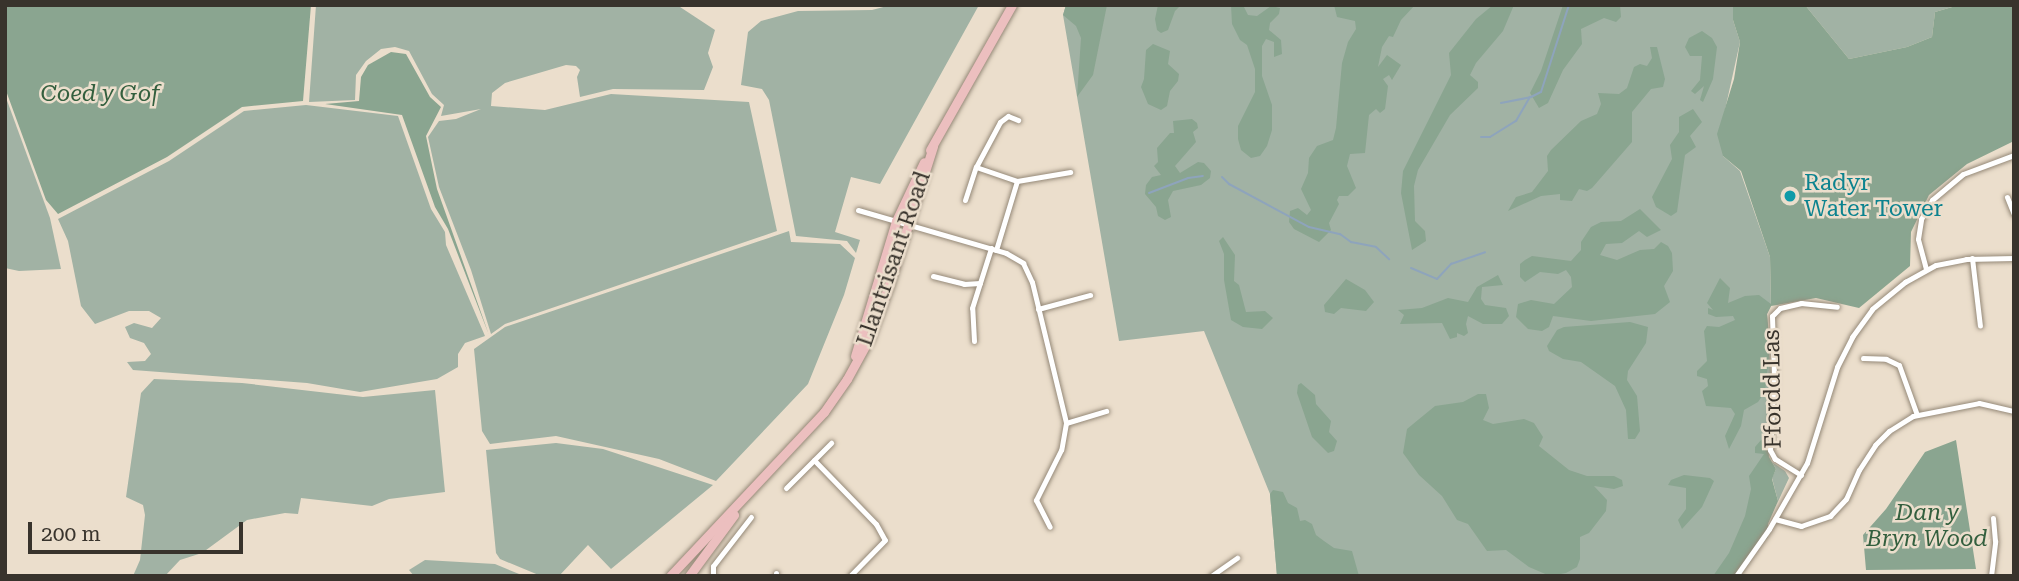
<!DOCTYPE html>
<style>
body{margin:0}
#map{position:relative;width:2019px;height:581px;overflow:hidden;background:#ebdecc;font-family:"Roboto Serif",serif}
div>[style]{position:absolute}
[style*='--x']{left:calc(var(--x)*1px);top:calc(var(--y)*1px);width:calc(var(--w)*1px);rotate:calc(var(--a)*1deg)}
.green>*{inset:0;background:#a1b2a4}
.forest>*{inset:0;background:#8aa590}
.stream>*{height:2px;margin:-1px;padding:0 1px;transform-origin:1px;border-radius:1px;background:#8ea4bc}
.roads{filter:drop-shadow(0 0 2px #958978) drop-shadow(0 0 2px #958978)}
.minor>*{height:5px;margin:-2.5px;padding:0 2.5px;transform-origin:2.5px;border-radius:2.5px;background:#fff}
.primary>*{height:9px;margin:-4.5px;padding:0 4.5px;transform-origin:4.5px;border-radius:4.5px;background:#ecbfbf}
.dots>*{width:19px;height:19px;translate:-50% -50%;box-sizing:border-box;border:4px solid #ebdecc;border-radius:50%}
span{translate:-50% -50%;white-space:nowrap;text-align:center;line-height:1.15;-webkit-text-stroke:5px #ebdecc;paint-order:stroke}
.park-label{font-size:23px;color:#335f3e;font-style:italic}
.culture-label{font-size:23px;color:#0d838f}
.left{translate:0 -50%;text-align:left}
.street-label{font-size:23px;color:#38332c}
.frame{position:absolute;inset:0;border:7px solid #38332c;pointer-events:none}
.scale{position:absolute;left:28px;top:522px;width:215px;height:32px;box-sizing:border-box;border:4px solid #38332c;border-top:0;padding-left:9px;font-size:21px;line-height:24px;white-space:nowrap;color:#38332c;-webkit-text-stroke:5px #ebdecc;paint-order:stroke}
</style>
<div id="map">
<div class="green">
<div style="clip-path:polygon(316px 5px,677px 5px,715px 30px,708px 53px,713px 67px,704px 90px,613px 89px,580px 97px,577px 77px,580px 70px,576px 66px,566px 65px,505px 83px,492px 93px,491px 106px,545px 110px,611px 94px,749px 102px,777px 231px,505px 324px,491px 334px,471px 270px,439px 187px,428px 137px,439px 121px,456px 119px,481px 109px,441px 116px,444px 105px,432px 94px,409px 51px,395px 47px,381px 49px,366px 61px,356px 75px,355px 100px,309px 102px)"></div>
<div style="clip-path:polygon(891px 5px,979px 5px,880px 184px,851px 177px,835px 232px,860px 240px,856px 253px,847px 241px,796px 236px,769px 100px,762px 89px,741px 85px,748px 32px,761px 21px,798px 11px,872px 10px)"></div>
<div style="clip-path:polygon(1066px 5px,1733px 5px,1733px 20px,1740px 42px,1723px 119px,1723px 156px,1740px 171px,1770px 257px,1771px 306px,1767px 314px,1771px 375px,1767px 450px,1728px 576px,1277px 576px,1270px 494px,1204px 331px,1119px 341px,1063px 15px)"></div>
<div style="clip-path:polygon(1805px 5px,1959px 5px,1935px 12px,1932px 37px,1907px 47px,1849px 59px)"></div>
<div style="clip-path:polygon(5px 95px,50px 218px,61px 269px,19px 271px,5px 268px)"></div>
<div style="clip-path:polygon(306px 105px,398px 116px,431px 209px,445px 232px,446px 245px,485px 336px,465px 343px,458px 354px,458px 367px,437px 379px,360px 392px,307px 383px,133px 370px,127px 362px,145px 361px,151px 354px,144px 343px,130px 338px,125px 327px,134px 323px,152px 328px,161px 318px,149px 311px,129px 311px,95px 324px,81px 306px,68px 241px,58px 219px,169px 161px,244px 111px)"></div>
<div style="clip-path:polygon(789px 231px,791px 242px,840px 244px,855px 258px,844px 295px,808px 384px,716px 481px,659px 459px,556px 436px,490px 444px,482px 431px,474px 349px,505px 327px)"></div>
<div style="clip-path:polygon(154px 379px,242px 383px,363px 397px,435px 390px,445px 492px,389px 499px,372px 506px,301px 498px,298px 514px,285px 513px,247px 520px,202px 553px,180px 560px,165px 576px,133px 576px,140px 560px,145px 515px,143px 505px,126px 497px,141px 393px)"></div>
<div style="clip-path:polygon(556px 443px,603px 449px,713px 485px,611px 569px,588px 545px,559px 576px,541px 576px,500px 559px,496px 553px,486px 450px)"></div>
<div style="clip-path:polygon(1772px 462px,1785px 471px,1789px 478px,1775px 508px,1778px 501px,1772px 478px,1776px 469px)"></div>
<div style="clip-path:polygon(425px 560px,495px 564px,524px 576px,414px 576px,409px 570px)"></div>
</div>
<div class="forest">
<div style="clip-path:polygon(7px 5px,311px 5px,303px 101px,242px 107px,167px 157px,58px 214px,46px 200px,5px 88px)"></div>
<div style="clip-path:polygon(1066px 5px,1107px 5px,1093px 75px,1077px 97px,1081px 38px,1076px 26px,1063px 15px)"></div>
<div style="clip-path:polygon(1158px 5px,1181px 5px,1175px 11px,1168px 30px,1161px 33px,1157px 30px,1155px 19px)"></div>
<div style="clip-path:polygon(1231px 5px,1243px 5px,1248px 15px,1257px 16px,1271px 6px,1280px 8px,1279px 14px,1270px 23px,1269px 30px,1281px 40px,1282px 54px,1274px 57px,1274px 42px,1266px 39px,1262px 46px,1262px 76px,1272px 105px,1272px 130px,1267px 146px,1260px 156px,1251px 158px,1241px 150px,1238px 139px,1238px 126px,1255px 92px,1255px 69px,1247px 45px,1240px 40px,1232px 24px)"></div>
<div style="clip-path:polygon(1334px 5px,1415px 5px,1401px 20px,1393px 37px,1389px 36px,1382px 47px,1378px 67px,1387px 55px,1401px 65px,1392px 80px,1389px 75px,1383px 79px,1388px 86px,1385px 109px,1380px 113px,1376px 109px,1369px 115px,1365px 153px,1350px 154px,1347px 166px,1356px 188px,1348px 196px,1339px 196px,1337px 200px,1339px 204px,1329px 223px,1331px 230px,1319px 242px,1294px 229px,1289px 222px,1290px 211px,1298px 208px,1307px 215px,1311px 210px,1301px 189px,1308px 173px,1309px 158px,1317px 146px,1333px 140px,1336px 128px,1342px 63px,1348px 42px,1356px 29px,1355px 21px,1337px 17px)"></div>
<div style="clip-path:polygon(1493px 5px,1514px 5px,1503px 31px,1476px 63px,1470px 75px,1478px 82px,1478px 88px,1450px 115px,1418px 170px,1414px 186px,1415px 221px,1425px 231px,1426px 241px,1412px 250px,1401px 193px,1403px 171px,1451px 75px,1449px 53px,1476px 19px)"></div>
<div style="clip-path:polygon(1563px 5px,1620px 5px,1621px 17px,1616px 22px,1604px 18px,1581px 29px,1582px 44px,1563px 70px,1548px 103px,1539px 108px,1530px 93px,1541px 71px)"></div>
<div style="clip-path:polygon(1733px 5px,1805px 5px,1849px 59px,1907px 47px,1932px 37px,1935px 12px,1959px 5px,2014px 5px,2014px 141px,1967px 164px,1929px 195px,1911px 232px,1910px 266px,1859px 308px,1816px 298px,1771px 306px,1767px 314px,1770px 346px,1765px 392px,1758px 402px,1744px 410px,1741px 426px,1729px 449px,1725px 436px,1735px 414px,1731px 408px,1706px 406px,1702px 391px,1708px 386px,1707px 379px,1697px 376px,1697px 371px,1707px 361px,1704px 331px,1707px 326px,1719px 327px,1735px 320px,1733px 316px,1716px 317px,1708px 314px,1708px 308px,1713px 310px,1707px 303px,1720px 278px,1730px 288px,1728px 303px,1745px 296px,1759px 295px,1771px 304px,1770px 257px,1741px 171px,1723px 156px,1717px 134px,1734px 79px,1740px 42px,1733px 20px)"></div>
<div style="clip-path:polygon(1702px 31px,1712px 38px,1717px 47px,1713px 79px,1703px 102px,1700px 100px,1704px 86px,1695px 94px,1691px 91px,1700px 80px,1702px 56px,1690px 56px,1685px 47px,1689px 38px)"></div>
<div style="clip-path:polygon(1153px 44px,1170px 51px,1168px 64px,1179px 74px,1178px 81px,1170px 91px,1167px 106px,1161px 110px,1148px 104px,1141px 87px,1144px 79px,1146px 50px)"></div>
<div style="clip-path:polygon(1650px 47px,1657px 47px,1665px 79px,1663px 87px,1651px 89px,1632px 112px,1632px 142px,1592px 188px,1587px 191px,1579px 189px,1572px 201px,1560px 200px,1560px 194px,1541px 196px,1508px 211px,1516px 197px,1532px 192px,1548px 171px,1547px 156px,1551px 150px,1581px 121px,1597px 114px,1601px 104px,1598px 93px,1619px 94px,1627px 88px,1634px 67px,1640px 64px,1647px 66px,1652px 58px)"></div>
<div style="clip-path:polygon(391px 52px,406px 54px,430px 97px,441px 107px,426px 136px,437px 189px,489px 335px,448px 229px,435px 207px,402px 115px,325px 104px,359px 101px,361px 77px,368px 65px)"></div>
<div style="clip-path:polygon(1693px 109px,1702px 122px,1690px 136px,1696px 147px,1685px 155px,1677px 212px,1671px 216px,1656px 207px,1652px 197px,1672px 159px,1670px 145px,1679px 132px,1679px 117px)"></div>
<div style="clip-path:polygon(1192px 119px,1197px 123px,1198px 128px,1193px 132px,1196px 142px,1175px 166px,1180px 173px,1198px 162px,1204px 163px,1211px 171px,1210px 178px,1201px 185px,1173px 191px,1168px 200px,1171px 217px,1165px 220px,1158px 216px,1156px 207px,1145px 194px,1146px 185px,1152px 177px,1161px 175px,1154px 166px,1158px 162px,1157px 148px,1170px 133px,1174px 133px,1173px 121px)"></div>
<div style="clip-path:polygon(1640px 209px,1661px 230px,1647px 237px,1639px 231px,1622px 243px,1606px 244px,1600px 255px,1617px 260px,1640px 250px,1654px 249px,1661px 242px,1668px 246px,1672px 253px,1673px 271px,1664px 286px,1670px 302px,1655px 314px,1591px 321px,1553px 316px,1549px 327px,1542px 331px,1528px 329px,1516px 317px,1518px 304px,1531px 300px,1554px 304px,1572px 287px,1571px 277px,1566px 270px,1558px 274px,1540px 272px,1525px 282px,1520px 277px,1520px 264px,1525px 260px,1532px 256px,1571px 261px,1581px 250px,1581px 242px,1591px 227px,1601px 222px,1621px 221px)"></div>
<div style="clip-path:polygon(1223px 237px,1235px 255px,1234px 281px,1239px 285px,1246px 312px,1265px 311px,1273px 318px,1262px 329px,1243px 327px,1231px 320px,1224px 280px,1224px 254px,1219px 241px)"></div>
<div style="clip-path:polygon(1498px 275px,1503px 285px,1482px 287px,1481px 299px,1485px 305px,1506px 308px,1509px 316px,1502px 324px,1483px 324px,1468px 316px,1466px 324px,1468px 333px,1464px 336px,1457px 333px,1457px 337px,1450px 339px,1442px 323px,1400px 324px,1404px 315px,1398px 310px,1422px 308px,1448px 298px,1468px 302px,1477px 287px)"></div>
<div style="clip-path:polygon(1346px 279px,1365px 290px,1374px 302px,1366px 311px,1341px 308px,1334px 314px,1325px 312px,1324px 305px)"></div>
<div style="clip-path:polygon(1630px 322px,1648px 327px,1646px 343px,1628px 371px,1627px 380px,1637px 396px,1640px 431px,1635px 439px,1628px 439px,1626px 410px,1615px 386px,1581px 362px,1563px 359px,1549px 351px,1547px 346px,1557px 330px,1564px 327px)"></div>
<div style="clip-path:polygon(1301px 383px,1315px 395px,1316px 404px,1331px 421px,1329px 432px,1337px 441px,1334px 451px,1328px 453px,1312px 437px,1297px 393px,1298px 385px)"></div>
<div style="clip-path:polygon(1478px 394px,1486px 394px,1489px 408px,1483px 420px,1493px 424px,1524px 419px,1534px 423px,1543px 437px,1539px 446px,1569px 470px,1587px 476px,1614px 476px,1622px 480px,1623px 486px,1614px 489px,1594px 486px,1607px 500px,1606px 511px,1589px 533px,1580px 537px,1580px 559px,1577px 567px,1566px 573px,1550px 576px,1529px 567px,1506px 550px,1487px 551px,1468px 524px,1457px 520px,1442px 496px,1419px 475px,1403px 453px,1407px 429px,1435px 406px,1463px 402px)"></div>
<div style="clip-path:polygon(1761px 440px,1768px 443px,1769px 457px,1776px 469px,1772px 479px,1778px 501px,1768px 524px,1768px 537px,1734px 576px,1713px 576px,1729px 553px,1745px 516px,1751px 489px,1749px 476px,1764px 454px,1755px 453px,1755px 447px)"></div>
<div style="clip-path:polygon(1956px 440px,1976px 569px,1866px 570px,1863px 535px,1886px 509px,1925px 452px)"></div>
<div style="clip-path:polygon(1684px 475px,1710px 478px,1714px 481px,1702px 507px,1682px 529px,1678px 520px,1686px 509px,1686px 488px,1668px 485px,1671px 480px)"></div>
<div style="clip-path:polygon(1273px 490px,1283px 492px,1288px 503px,1297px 508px,1300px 521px,1305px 520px,1312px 524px,1316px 535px,1324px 541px,1334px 548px,1352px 551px,1359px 576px,1277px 576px,1270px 494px)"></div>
</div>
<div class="stream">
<div style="--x:1501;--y:103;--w:31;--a:-11"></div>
<div style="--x:1531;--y:97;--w:11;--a:-27"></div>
<div style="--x:1541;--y:92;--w:91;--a:-72.2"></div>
<div style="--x:1481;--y:137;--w:9;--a:0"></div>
<div style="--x:1490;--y:137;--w:31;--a:-32"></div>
<div style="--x:1516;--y:121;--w:28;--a:-60"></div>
<div style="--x:1222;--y:177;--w:10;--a:45"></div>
<div style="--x:1229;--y:184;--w:91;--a:28.3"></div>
<div style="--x:1309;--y:227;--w:32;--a:13"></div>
<div style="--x:1340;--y:234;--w:14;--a:36"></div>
<div style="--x:1351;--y:242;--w:25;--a:11"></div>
<div style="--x:1376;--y:247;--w:18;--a:43"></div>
<div style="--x:1149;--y:193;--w:42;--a:-21"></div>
<div style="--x:1188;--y:178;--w:15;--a:-8"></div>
<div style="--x:1411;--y:268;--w:28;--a:23"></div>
<div style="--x:1437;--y:279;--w:21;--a:-47"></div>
<div style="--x:1451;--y:264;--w:36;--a:-19"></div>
</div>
<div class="roads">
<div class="minor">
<div style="--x:976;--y:167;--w:43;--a:18.9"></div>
<div style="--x:2007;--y:197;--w:18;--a:68"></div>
<div style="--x:965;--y:200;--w:35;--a:-72"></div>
<div style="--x:976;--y:167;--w:51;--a:-61.9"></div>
<div style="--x:1000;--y:122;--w:10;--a:-37"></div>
<div style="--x:1008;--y:116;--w:11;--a:22"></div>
<div style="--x:858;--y:210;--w:154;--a:16.2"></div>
<div style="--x:1006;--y:253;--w:20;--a:30"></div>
<div style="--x:1023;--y:263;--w:21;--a:65"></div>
<div style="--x:1032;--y:282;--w:145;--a:76.4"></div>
<div style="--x:1066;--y:423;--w:27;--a:100"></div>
<div style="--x:1061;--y:450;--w:56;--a:116.6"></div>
<div style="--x:1036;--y:500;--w:30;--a:63"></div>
<div style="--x:996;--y:250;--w:72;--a:-73.1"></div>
<div style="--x:1017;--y:181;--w:54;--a:-9.6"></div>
<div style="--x:1972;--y:258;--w:68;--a:83.3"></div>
<div style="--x:1926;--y:269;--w:31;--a:-105"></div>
<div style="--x:1918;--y:239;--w:20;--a:-81"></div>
<div style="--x:1921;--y:219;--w:22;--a:-60"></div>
<div style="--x:1932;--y:200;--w:40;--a:-40"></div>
<div style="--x:1963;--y:174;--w:54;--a:-20.4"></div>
<div style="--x:933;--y:276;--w:32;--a:14"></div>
<div style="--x:964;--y:284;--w:16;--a:-4"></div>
<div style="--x:1038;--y:309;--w:54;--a:-15.1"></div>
<div style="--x:974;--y:341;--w:33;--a:-93"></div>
<div style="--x:972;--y:308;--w:63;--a:-72.4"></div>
<div style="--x:1863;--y:358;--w:23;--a:2"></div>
<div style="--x:1886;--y:359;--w:14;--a:25"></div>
<div style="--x:1899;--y:365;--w:53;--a:70.2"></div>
<div style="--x:1066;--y:423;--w:42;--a:-16.7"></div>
<div style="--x:814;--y:460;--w:89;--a:45.9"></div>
<div style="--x:876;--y:524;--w:18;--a:61"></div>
<div style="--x:885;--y:540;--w:50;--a:134.2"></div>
<div style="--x:1801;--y:475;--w:31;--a:-148"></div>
<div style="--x:1775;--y:459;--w:10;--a:-119"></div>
<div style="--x:1770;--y:450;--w:76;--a:-87"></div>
<div style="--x:1774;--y:374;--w:58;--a:-92"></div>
<div style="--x:1772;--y:316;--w:11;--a:-45"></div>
<div style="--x:1780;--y:308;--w:22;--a:-13"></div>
<div style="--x:1801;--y:303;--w:36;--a:6"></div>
<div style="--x:786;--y:488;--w:64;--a:-45"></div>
<div style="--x:1775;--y:519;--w:27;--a:15"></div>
<div style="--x:1801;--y:526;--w:31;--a:-19"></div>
<div style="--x:1830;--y:516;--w:23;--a:-47"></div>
<div style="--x:1846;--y:499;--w:32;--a:-66"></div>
<div style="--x:1859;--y:470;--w:30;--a:-57"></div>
<div style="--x:1875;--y:445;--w:20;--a:-45"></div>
<div style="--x:1889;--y:431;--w:28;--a:-32"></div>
<div style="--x:1913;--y:416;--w:67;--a:-11.1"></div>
<div style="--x:1979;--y:403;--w:36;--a:13"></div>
<div style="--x:776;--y:573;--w:3;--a:90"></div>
<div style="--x:713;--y:576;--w:10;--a:-90"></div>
<div style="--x:713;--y:566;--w:62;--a:-52.2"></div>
<div style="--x:1211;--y:576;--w:32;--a:-35"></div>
<div style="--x:1736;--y:576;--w:57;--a:-54.9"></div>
<div style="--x:1769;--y:529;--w:76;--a:-60.1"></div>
<div style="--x:1807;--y:463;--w:101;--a:-72.6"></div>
<div style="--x:1837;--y:367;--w:34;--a:-63"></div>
<div style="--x:1852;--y:337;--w:34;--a:-54"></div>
<div style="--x:1872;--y:309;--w:43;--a:-39.3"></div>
<div style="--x:1905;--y:282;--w:35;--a:-29"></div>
<div style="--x:1936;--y:265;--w:31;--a:-11"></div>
<div style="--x:1966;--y:259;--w:48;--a:-1.2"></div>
<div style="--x:1991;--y:576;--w:35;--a:-83"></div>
<div style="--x:1995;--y:541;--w:23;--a:-95"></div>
</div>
<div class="primary">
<div style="--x:930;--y:150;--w:167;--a:-60.5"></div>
<div style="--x:855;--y:356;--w:141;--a:-73.1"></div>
<div style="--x:896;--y:221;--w:65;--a:-64.6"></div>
<div style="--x:670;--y:576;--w:225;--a:-46.8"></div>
<div style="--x:824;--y:412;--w:40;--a:-55.1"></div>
<div style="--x:847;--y:379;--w:46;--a:-61.2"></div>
<div style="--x:869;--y:339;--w:58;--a:-69.7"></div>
<div style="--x:889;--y:285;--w:146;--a:-72.4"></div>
<div style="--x:689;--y:576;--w:76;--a:-53.6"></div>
</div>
</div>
<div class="dots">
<div style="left:1790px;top:196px;background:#0f9aa8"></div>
</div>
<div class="park-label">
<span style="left:100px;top:94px">Coed y Gof</span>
<span style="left:1927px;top:526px">Dan y<br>Bryn Wood</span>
</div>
<div class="culture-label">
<span class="left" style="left:1804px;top:196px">Radyr<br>Water Tower</span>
</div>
<div class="street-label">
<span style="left:894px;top:259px;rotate:-71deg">Llantrisant Road</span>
<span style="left:1773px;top:389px;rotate:-91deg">Ffordd Las</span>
</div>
<div class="frame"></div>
<div class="scale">200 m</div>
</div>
